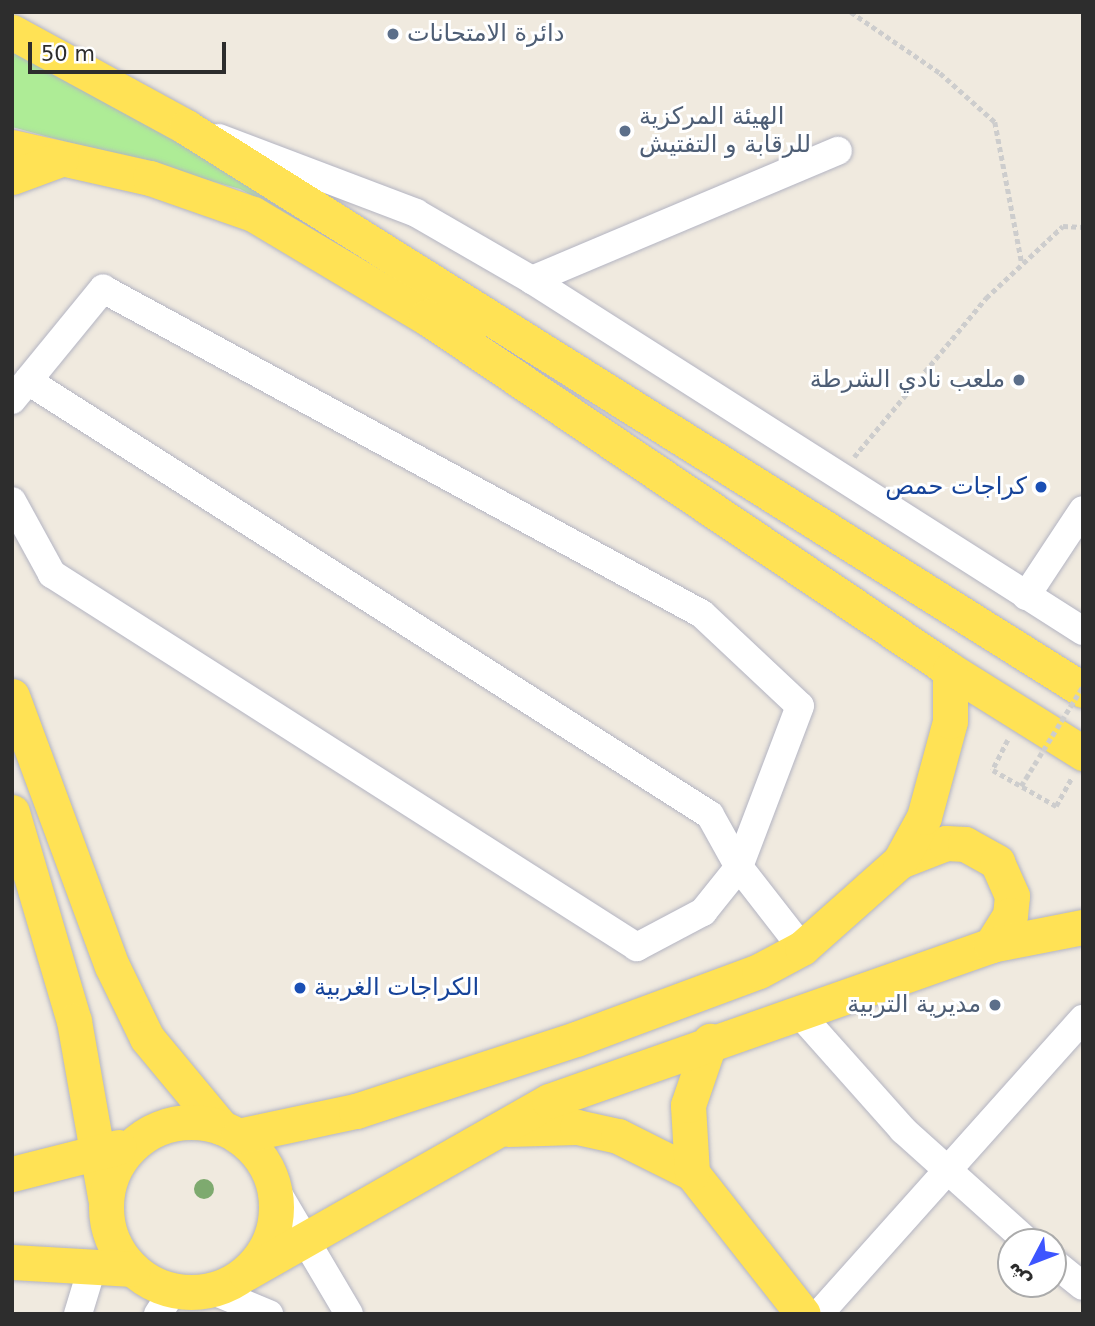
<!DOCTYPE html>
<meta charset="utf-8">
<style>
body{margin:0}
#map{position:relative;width:1095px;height:1326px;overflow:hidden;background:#f0eadf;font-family:"DejaVu Sans",Cairo,sans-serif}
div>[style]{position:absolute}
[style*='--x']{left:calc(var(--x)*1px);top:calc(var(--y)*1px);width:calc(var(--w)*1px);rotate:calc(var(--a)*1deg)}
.green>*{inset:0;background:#aeec96}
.path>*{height:4.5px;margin-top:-2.25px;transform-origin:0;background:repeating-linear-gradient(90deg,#cdcdcd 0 5px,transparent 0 8.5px)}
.roads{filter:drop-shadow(0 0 2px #b3b4c2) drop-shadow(0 0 2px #b3b4c2)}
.minor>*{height:28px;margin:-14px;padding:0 14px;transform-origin:14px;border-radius:14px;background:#fff}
.major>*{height:35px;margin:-17.5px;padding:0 17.5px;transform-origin:17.5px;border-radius:17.5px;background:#ffe255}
.major>.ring{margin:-17.5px;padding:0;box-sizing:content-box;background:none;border:35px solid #ffe255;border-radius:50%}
.path-bridge>*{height:4.5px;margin-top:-2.25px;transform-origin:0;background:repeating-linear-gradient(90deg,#cdcdcd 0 5px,transparent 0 8.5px)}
.trees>*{width:20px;height:20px;margin:-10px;border-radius:50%;background:#7eaa6f}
.dots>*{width:19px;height:19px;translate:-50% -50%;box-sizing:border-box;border:4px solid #fff;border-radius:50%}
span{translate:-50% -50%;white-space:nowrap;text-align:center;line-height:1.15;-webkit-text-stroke:6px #fff;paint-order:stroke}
.service-label{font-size:24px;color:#4e5e75}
.left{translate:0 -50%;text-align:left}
.right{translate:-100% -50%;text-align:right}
.transit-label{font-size:24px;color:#164399}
.frame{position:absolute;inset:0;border:14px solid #2d2d2d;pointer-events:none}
.north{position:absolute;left:997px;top:1228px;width:70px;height:70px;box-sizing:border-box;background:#fff;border:2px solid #ababab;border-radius:50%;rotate:228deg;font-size:19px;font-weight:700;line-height:28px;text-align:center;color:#2d2d2d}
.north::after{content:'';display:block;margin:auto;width:24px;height:32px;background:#3d55ff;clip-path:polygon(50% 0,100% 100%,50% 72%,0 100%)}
.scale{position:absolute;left:28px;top:42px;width:198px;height:32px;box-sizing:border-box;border:4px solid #2d2d2d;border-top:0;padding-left:9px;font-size:21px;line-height:24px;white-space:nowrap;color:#2d2d2d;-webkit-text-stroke:5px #fff;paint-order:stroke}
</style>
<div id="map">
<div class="green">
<div style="clip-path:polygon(12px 52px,252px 179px,376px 262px,240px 189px,12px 127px)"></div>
</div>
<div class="path">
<div style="--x:851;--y:12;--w:108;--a:34.4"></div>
<div style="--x:940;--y:73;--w:74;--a:41.7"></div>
<div style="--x:995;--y:122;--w:144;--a:79.2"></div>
<div style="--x:854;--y:457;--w:207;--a:-50.3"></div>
<div style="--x:986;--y:298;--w:105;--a:-43.1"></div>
<div style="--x:1063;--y:226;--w:20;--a:3"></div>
<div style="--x:1008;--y:740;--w:34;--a:117"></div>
<div style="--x:993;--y:770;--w:73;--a:29.7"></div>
<div style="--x:1056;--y:806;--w:33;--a:-61"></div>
</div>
<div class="roads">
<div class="minor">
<div style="--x:219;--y:138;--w:211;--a:20.8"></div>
<div style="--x:416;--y:213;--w:134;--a:30"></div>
<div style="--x:532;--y:280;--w:653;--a:32.5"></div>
<div style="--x:532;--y:280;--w:332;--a:-22.9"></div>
<div style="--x:28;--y:381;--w:808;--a:32.47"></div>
<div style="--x:710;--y:815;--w:60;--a:60.9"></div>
<div style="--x:739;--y:867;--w:103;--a:52.1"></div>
<div style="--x:12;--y:400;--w:144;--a:-50.7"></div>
<div style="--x:103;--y:289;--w:681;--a:28.48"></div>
<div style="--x:702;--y:614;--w:134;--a:43.2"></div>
<div style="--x:800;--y:706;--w:172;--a:110.8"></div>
<div style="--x:739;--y:867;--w:58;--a:128.7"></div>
<div style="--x:703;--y:912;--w:75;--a:152.1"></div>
<div style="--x:637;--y:947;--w:694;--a:-147.48"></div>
<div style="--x:52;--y:574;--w:83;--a:-118.7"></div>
<div style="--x:1026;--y:596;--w:103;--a:-56.5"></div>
<div style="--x:798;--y:1012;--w:158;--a:48.3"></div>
<div style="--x:903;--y:1130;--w:168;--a:41.9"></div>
<div style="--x:274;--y:1187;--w:147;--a:59.4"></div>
<div style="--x:1053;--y:1262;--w:38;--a:39"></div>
<div style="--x:211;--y:1290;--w:63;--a:22.5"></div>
<div style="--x:78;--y:1314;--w:48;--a:-73.1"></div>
<div style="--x:158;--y:1314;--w:27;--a:-57"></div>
<div style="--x:819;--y:1314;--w:396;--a:-48.2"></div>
</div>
<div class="major">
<div style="--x:12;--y:32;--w:198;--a:28.6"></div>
<div style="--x:186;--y:127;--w:1059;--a:32.11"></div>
<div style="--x:12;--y:147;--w:141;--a:12.7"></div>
<div style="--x:150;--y:178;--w:109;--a:19.3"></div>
<div style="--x:253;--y:214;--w:201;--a:30.8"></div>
<div style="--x:426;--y:317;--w:632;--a:33.97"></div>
<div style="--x:950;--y:670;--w:157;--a:32"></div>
<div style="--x:12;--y:177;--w:52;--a:-20.2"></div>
<div style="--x:12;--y:696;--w:288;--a:69.7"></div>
<div style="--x:112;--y:966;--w:80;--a:64.1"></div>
<div style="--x:147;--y:1038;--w:116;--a:50.3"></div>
<div style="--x:12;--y:812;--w:218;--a:73.5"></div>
<div style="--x:74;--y:1021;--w:178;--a:80"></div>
<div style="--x:900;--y:861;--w:49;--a:-21.4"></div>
<div style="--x:946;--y:843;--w:19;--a:3"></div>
<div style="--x:965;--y:844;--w:37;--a:29"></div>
<div style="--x:997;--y:862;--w:37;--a:66"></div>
<div style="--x:1012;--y:896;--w:19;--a:96"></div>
<div style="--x:1010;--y:915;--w:36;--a:122"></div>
<div class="ring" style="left:106px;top:1122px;width:135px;height:135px"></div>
<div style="--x:508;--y:1129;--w:69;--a:-1.7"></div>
<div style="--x:577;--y:1127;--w:42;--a:12.4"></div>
<div style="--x:618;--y:1136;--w:83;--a:26.6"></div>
<div style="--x:692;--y:1173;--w:179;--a:51.8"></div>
<div style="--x:238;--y:1136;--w:121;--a:-12"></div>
<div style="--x:356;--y:1111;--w:231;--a:-18.1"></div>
<div style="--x:576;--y:1039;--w:195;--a:-20.4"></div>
<div style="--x:759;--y:971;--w:49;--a:-28.1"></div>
<div style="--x:802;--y:948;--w:131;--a:-41.6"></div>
<div style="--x:900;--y:861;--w:50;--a:-61.4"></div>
<div style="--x:924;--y:817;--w:99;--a:-74.8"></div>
<div style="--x:950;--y:721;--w:51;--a:-90"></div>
<div style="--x:692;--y:1173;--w:68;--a:-93.4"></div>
<div style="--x:688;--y:1105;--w:68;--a:-71"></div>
<div style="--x:12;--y:1174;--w:110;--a:-14.2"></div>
<div style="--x:12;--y:1262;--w:121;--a:3.3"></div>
<div style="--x:246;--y:1273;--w:348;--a:-29.6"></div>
<div style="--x:549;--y:1101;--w:469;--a:-19.4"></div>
<div style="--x:991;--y:945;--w:94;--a:-11.1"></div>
</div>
</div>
<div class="path-bridge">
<div style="--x:1021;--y:786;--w:118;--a:-58.2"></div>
</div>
<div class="trees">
<div style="left:204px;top:1189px"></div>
</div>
<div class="dots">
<div style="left:393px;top:34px;background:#5c6f8a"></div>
<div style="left:625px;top:131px;background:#5c6f8a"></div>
<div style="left:1019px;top:380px;background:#5c6f8a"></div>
<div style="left:1041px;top:487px;background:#1a4fb4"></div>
<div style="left:300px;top:988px;background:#1a4fb4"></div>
<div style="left:995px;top:1005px;background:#5c6f8a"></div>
</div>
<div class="service-label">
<span class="left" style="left:407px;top:34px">دائرة الامتحانات</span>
<span class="left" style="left:639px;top:131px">الهيئة المركزية<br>للرقابة و التفتيش</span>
<span class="right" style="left:1005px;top:380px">ملعب نادي الشرطة</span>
<span class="right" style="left:981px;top:1005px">مديرية التربية</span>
</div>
<div class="transit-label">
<span class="right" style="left:1027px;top:487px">كراجات حمص</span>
<span class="left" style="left:314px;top:988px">الكراجات الغربية</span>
</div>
<div class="frame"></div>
<div class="north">ش</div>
<div class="scale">50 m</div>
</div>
